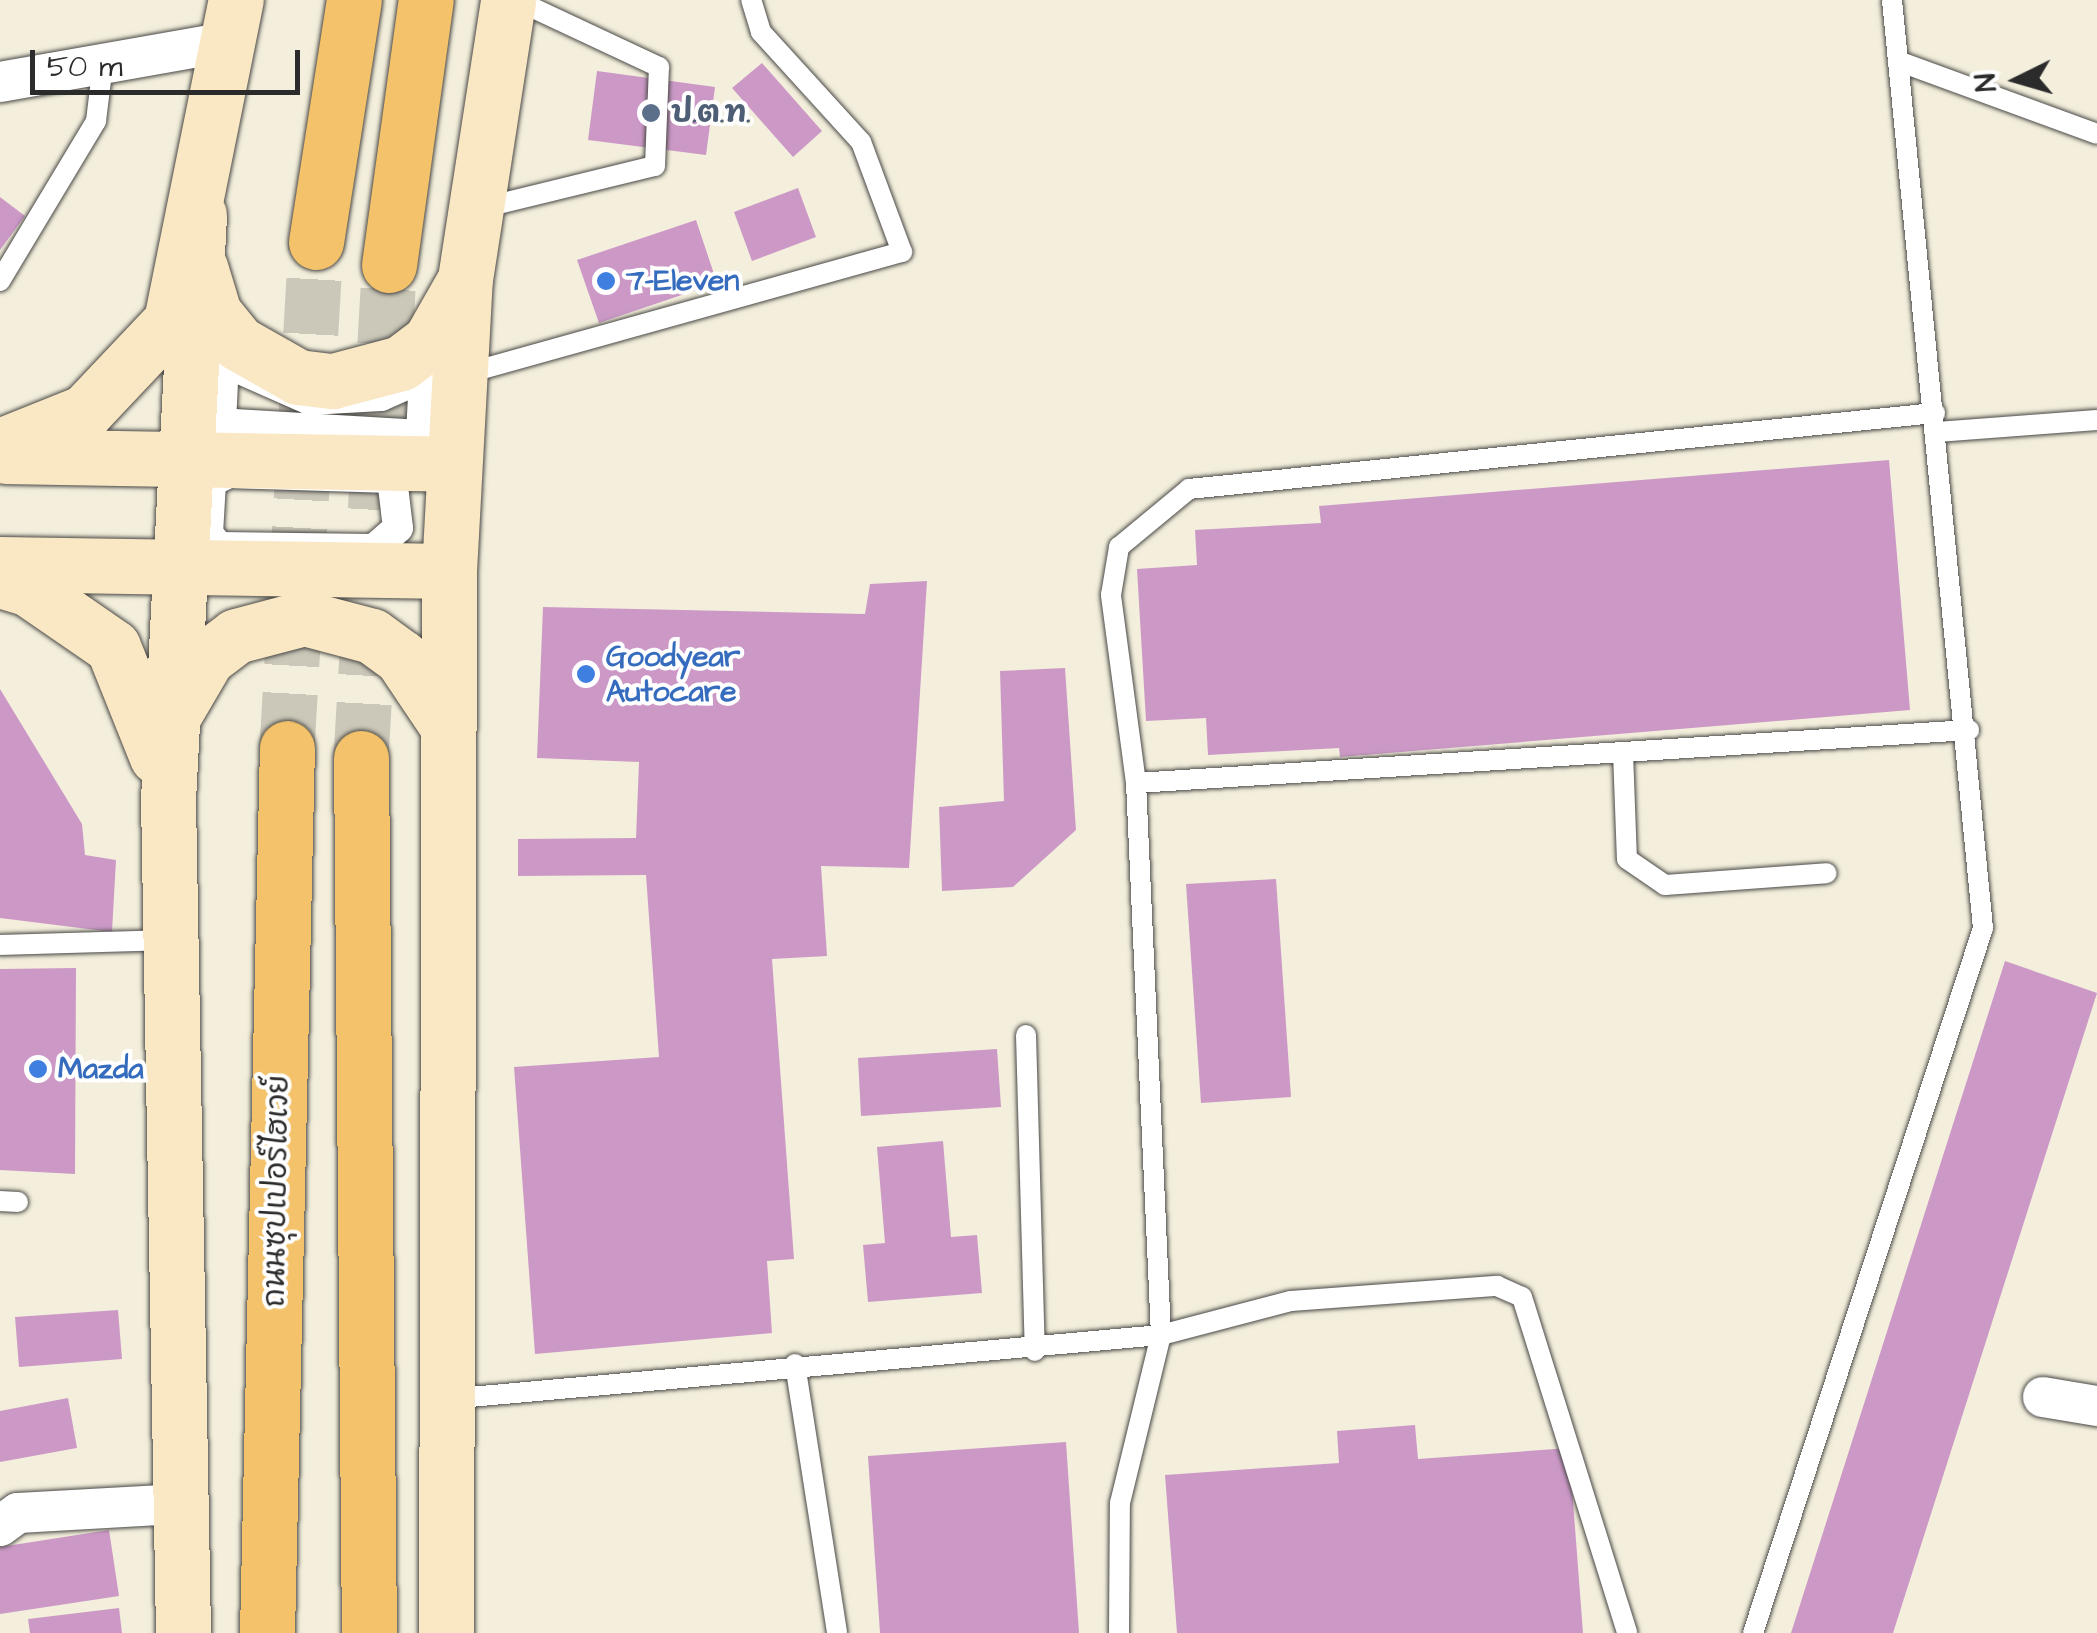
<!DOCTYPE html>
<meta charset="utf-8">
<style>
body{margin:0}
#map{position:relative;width:2097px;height:1633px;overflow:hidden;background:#f3efdc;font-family:"Architects Daughter","Playpen Sans Thai",sans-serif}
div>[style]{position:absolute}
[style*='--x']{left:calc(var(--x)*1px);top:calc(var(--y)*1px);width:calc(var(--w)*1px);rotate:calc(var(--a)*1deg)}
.building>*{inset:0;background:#cc99c7}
.trunk-tunnel>*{height:55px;margin-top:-27.5px;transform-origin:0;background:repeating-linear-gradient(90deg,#cbc8b9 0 55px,transparent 0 83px)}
.roads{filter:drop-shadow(0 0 2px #494846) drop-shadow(0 0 2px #494846)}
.service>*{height:20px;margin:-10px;padding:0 10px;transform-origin:10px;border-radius:10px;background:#fff}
.pedestrian>*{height:30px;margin:-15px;padding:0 15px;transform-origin:15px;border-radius:15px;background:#fff}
.minor>*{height:40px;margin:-20px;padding:0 20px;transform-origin:20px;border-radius:20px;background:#fff}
.secondary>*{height:55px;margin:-27.5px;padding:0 27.5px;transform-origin:27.5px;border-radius:27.5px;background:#fae7c3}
.trunk>*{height:55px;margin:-27.5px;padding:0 27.5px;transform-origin:27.5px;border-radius:27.5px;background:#f3c26a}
.dots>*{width:28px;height:28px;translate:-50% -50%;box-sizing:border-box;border:5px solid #fff;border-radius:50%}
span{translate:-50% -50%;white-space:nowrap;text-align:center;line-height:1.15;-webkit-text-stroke:8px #fff;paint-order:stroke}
.service-label{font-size:30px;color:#4e5e75;font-weight:700}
.left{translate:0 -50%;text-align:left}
.shop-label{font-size:30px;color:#366cbe;font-weight:700}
.street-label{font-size:30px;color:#2b2b2b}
.north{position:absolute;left:1967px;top:30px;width:100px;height:100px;-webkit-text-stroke:8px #fff;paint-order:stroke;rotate:265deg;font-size:28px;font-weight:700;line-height:40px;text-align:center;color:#2b2b2b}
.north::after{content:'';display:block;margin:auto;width:35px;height:45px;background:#2b2b2b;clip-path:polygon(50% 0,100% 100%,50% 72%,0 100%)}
.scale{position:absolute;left:30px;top:50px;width:270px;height:45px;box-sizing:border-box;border:5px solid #2b2b2b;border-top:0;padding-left:12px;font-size:30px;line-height:35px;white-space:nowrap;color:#2b2b2b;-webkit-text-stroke:8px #fff;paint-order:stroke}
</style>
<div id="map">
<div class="building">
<div style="clip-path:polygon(762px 63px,822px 131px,793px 157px,732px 88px)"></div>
<div style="clip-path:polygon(597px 71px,715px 87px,706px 155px,588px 140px)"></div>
<div style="clip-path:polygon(798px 188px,816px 237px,752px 261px,734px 212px)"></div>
<div style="clip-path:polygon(0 197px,25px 216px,0 250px)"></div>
<div style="clip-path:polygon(696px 220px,717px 283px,599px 323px,577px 260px)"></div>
<div style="clip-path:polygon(1889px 460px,1910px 710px,1340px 757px,1339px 748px,1208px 755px,1206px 718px,1146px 721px,1137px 569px,1197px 565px,1195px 530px,1321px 523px,1319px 506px)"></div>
<div style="clip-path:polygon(927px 581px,909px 868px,821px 866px,827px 956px,772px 959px,794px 1259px,767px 1261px,772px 1333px,535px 1354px,514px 1067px,659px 1057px,646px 875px,518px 876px,518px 839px,636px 838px,639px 762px,537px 758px,543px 607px,865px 614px,870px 584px)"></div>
<div style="clip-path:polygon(1065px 668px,1076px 830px,1013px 887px,942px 891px,939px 807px,1004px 801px,1000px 671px)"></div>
<div style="clip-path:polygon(0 689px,82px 824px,85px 855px,116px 860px,112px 932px,0 918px)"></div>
<div style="clip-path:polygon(1276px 879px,1291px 1097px,1201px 1103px,1186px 884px)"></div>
<div style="clip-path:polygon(2005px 961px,2097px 993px,1893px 1633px,1791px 1633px)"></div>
<div style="clip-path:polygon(76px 968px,75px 1174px,0 1170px,0 969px)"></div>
<div style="clip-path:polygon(997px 1049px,1001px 1107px,861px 1116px,858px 1058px)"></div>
<div style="clip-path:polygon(943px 1141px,951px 1237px,977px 1235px,982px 1293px,868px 1302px,863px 1245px,885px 1243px,877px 1147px)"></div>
<div style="clip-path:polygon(118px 1310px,122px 1359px,19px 1367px,15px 1317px)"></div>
<div style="clip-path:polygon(68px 1398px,77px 1448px,0 1462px,0 1411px)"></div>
<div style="clip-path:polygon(1415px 1425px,1418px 1459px,1569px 1448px,1583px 1633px,1177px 1633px,1165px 1475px,1339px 1463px,1337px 1431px)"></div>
<div style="clip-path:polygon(1066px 1442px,1079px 1633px,880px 1633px,868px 1456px)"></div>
<div style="clip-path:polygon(109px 1530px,119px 1596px,0 1614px,0 1547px)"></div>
<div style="clip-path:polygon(119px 1608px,122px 1633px,30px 1633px,28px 1619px)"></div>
</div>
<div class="trunk-tunnel">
<div style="--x:287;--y:748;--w:507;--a:-86.72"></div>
<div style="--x:361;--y:758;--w:494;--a:-86.7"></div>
</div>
<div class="roads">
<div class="service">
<div style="--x:1898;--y:61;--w:212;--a:20.1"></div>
<div style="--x:478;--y:209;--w:182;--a:-13.7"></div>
<div style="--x:655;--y:166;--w:99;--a:-87.7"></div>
<div style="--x:659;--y:67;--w:158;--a:-154.9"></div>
<div style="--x:0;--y:281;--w:187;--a:-59"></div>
<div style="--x:96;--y:121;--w:57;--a:-83"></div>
<div style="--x:461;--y:375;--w:458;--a:-15.6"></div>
<div style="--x:902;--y:252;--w:117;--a:-110.4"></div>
<div style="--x:861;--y:142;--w:149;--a:-132.3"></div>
<div style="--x:761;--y:32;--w:34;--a:-107"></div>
<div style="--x:1937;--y:432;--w:160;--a:-4.3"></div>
<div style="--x:1623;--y:752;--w:107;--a:87.9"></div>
<div style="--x:1627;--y:859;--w:46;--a:34.4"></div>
<div style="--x:1665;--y:885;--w:162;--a:-4.2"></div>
<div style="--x:1136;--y:783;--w:190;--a:-97.6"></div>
<div style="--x:1111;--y:595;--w:49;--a:-80.5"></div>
<div style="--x:1119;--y:547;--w:91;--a:-39.6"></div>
<div style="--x:1189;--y:489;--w:750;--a:-5.82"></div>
<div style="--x:0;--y:945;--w:170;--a:-1.7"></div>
<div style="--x:1026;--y:1035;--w:316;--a:88.4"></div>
<div style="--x:0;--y:1201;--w:18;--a:3"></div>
<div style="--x:795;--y:1364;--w:272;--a:81.1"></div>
<div style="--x:448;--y:1399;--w:716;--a:-5.13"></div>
<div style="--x:1161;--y:1335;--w:553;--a:-92.59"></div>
<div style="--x:1136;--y:783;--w:835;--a:-3.64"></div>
<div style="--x:1119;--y:1633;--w:130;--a:-89.6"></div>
<div style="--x:1120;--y:1503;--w:173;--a:-76.3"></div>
<div style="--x:1161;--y:1335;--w:134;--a:-14.7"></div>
<div style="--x:1291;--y:1301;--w:207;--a:-4.2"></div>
<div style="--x:1497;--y:1286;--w:27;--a:24"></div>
<div style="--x:1522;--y:1297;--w:352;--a:72.6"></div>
<div style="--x:1753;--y:1633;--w:742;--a:-71.93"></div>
<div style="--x:1983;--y:928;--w:932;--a:-95.6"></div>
</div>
<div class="pedestrian">
<div style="--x:224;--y:362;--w:94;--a:23.8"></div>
<div style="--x:310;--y:400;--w:71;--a:-3.2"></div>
<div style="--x:381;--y:396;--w:47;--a:-23.8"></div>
<div style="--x:424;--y:377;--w:58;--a:93"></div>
<div style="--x:421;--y:435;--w:200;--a:-176.6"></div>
<div style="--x:221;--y:423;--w:61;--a:-87.2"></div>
<div style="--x:229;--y:473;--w:163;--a:1.8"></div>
<div style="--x:392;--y:478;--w:50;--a:83.2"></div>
<div style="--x:398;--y:528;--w:32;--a:139"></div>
<div style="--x:374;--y:549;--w:155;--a:-179.3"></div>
<div style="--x:219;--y:547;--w:17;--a:-130"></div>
<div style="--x:208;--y:534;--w:52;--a:-86.7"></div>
<div style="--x:211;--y:482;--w:20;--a:-27"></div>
</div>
<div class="minor">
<div style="--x:0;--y:82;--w:231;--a:-10"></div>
<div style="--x:2043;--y:1397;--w:55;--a:9.5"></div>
<div style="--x:0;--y:1526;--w:22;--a:-36"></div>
<div style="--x:18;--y:1513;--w:163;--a:-3.2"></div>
</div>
<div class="secondary">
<div style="--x:200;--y:267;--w:48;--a:73.1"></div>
<div style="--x:214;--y:313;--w:38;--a:51"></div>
<div style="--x:238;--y:343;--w:69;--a:29.5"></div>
<div style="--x:298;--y:377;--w:35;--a:7"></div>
<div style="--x:333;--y:381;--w:70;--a:-14.8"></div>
<div style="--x:401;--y:363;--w:36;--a:-37"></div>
<div style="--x:430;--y:341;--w:64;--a:-60.3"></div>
<div style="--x:0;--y:446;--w:92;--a:-21.8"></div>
<div style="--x:85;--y:412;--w:125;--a:-46.6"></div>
<div style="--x:171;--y:321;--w:328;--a:-78.6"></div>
<div style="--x:6;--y:456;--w:447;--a:1"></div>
<div style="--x:0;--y:564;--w:449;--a:0.9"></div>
<div style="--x:0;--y:580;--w:30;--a:17"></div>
<div style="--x:29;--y:589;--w:102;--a:34.6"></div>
<div style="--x:113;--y:647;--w:118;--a:68.2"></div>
<div style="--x:172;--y:718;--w:69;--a:-59.7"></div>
<div style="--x:207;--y:658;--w:36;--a:-37"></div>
<div style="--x:236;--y:636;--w:70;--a:-14.8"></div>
<div style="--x:304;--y:618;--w:70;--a:14.8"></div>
<div style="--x:372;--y:636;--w:36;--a:36"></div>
<div style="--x:401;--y:657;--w:77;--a:56.1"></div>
<div style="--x:183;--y:1633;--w:834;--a:-91.03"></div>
<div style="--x:168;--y:799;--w:585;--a:-86.96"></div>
<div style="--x:446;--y:1633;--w:1062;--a:-89.84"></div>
<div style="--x:449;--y:571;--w:292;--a:-86.9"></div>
<div style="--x:465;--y:279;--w:282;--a:-81.2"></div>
</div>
<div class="trunk">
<div style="--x:316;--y:242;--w:245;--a:-81.1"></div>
<div style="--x:389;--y:265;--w:268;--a:-82.1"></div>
<div style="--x:361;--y:758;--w:875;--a:89.48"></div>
<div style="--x:267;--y:1633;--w:885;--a:-88.71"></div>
</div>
</div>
<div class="dots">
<div style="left:651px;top:113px;background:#5c6f8a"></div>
<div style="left:606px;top:281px;background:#3f7fe0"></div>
<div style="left:586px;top:674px;background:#3f7fe0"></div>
<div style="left:38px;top:1069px;background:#3f7fe0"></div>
</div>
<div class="service-label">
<span class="left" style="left:671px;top:113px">ป.ต.ท.</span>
</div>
<div class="shop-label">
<span class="left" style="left:626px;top:281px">7-Eleven</span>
<span class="left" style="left:606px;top:674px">Goodyear<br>Autocare</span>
<span class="left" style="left:58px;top:1069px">Mazda</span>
</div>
<div class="street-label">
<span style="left:277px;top:1191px;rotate:-89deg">ถนนซุปเปอร์ไฮเวย์</span>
</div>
<div class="north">N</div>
<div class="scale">50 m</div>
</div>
